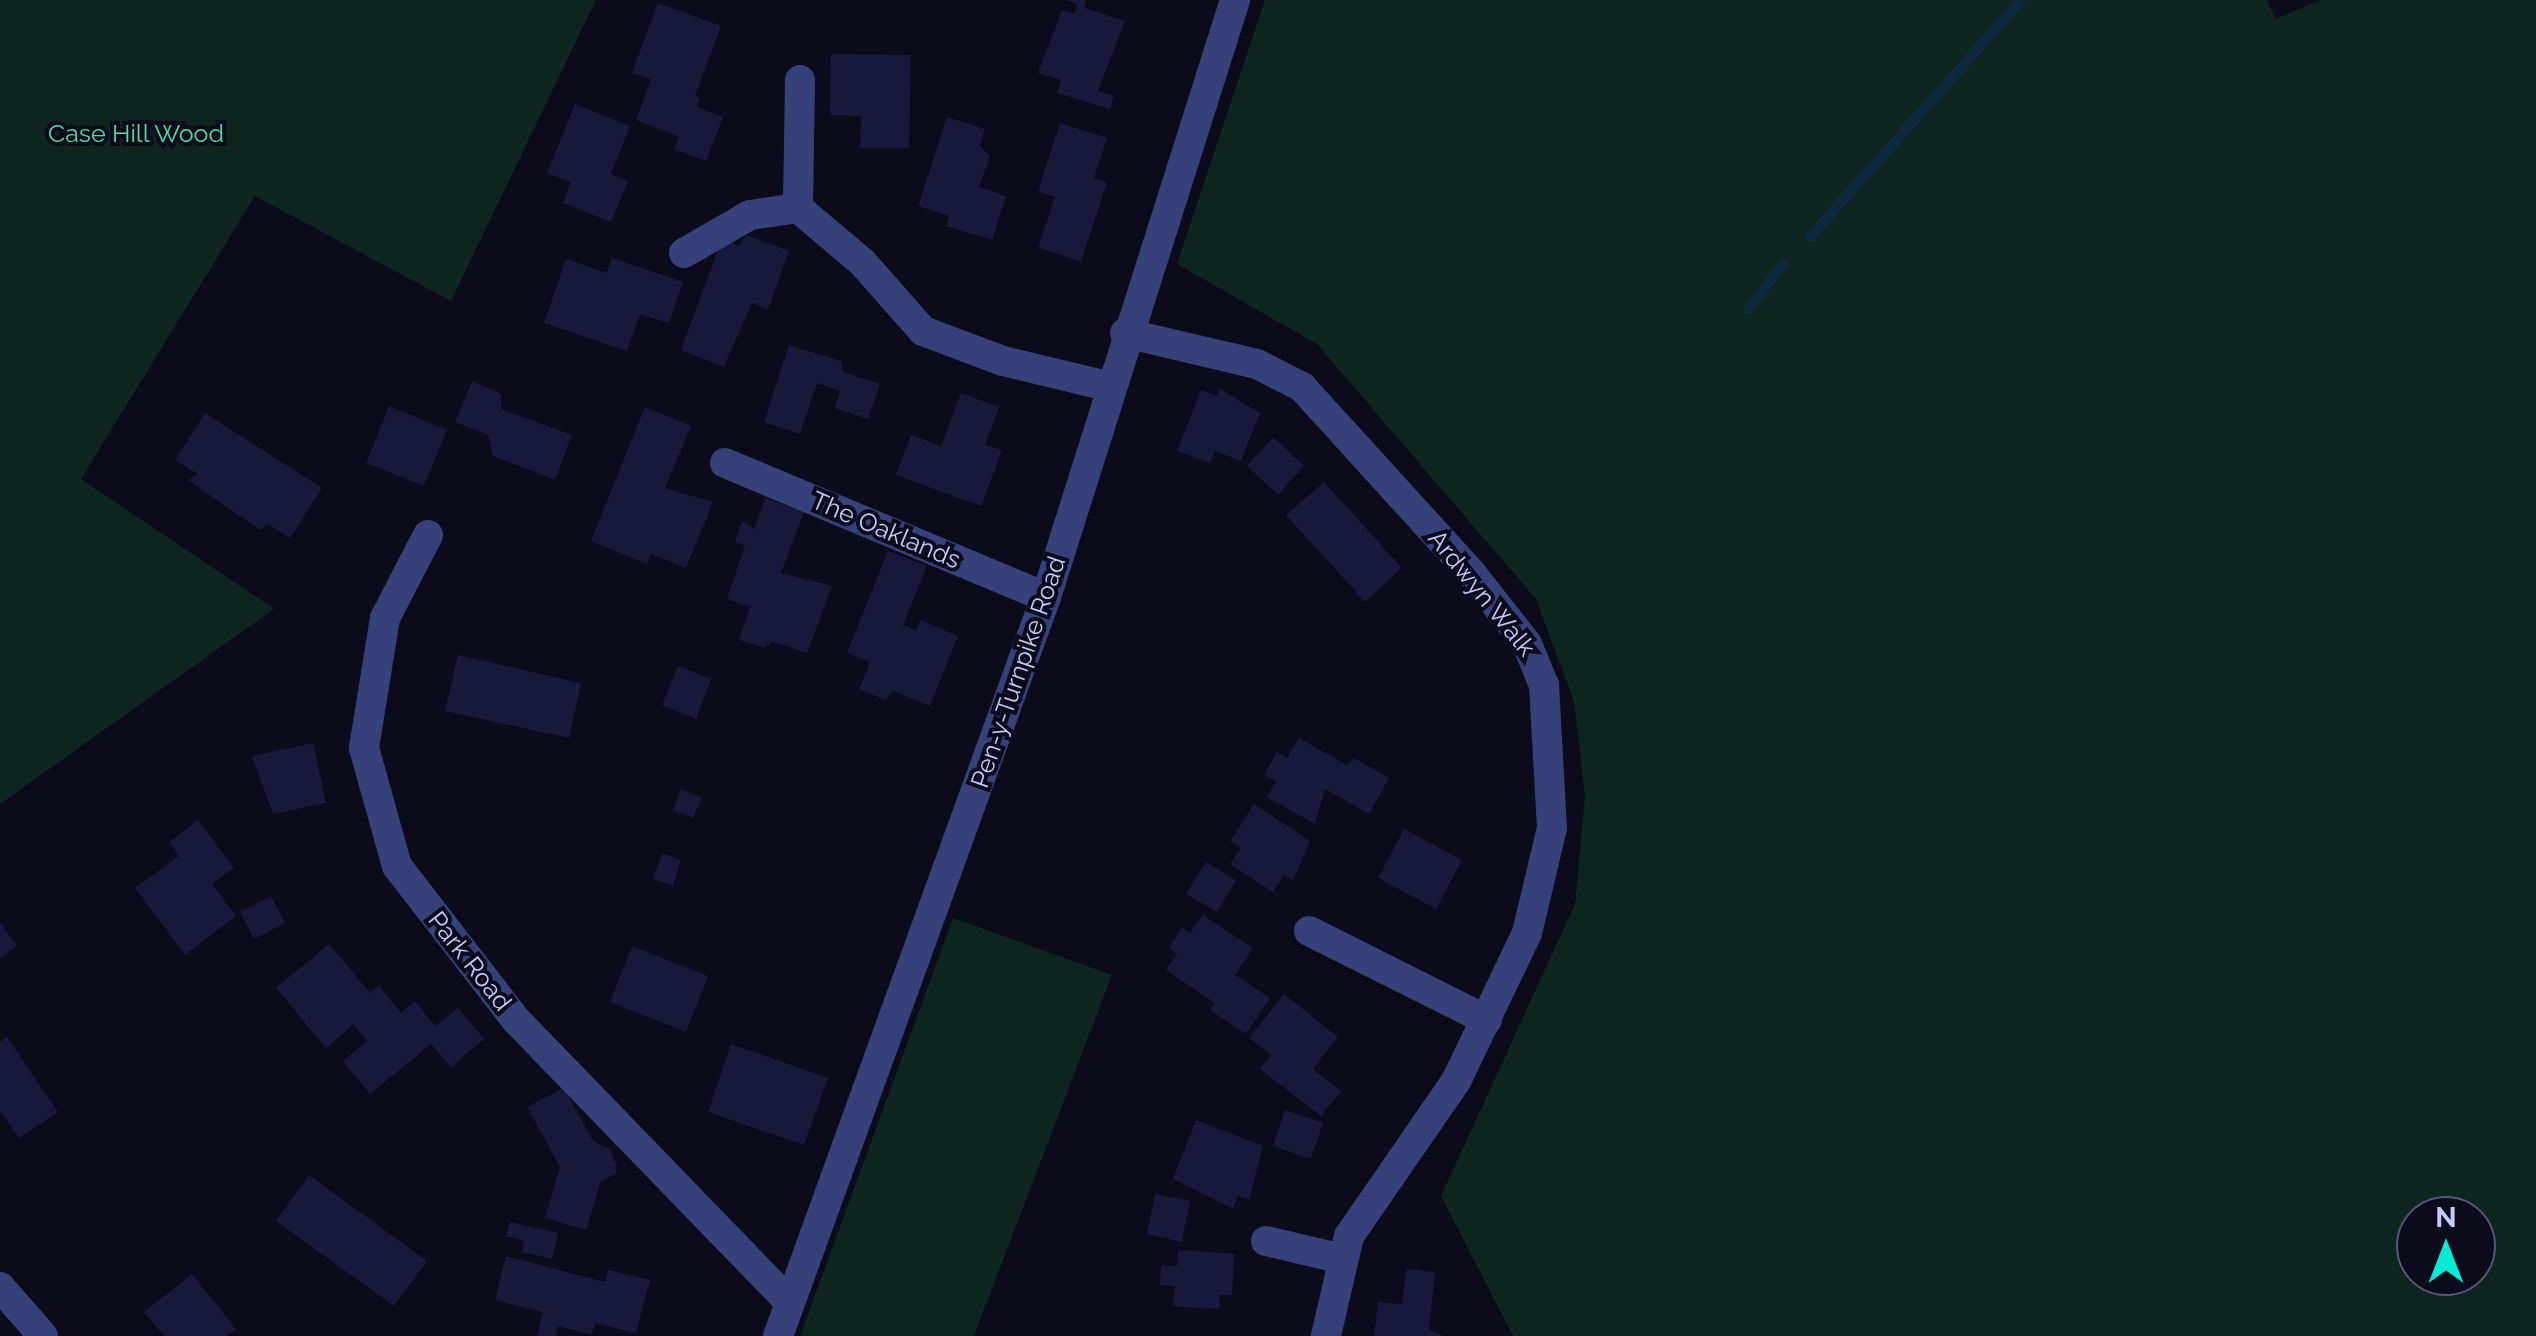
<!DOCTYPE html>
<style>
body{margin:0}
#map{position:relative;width:2536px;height:1336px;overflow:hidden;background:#0b0b1b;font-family:Raleway,sans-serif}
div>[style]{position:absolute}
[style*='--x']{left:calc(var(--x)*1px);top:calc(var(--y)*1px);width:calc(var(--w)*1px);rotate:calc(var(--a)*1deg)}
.green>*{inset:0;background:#0e241f}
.stream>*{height:11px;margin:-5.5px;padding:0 5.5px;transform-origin:5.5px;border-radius:5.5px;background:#0c293e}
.building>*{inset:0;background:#18183b}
.minor>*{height:30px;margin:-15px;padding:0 15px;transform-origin:15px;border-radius:15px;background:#374179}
span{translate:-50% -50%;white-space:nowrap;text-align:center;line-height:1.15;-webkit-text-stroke:8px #0b0b1b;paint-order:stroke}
.park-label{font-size:25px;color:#55dba0}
.street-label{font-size:25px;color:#c6cafe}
.north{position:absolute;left:2396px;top:1196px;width:100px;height:100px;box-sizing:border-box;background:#0b0b1b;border:2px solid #565776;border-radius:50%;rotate:0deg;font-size:28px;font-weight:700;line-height:40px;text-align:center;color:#c6cafe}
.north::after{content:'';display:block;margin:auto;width:35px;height:45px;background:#05ebd6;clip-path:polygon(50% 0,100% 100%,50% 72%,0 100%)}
</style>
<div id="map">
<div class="green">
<div style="clip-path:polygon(0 0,596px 0,451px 301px,255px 196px,81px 479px,274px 609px,0 804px)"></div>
<div style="clip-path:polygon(evenodd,1265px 0,2267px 0,2276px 19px,2320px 0,2536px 0,2536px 1336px,1513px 1336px,1441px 1196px,1575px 904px,1585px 796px,1574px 702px,1536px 599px,1317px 344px,1177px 264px,1265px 0,2416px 1216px,2476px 1216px,2476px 1276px,2416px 1276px,2416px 1216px)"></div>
<div style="clip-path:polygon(953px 918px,1112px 975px,974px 1336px,800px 1336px)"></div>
</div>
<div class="stream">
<div style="--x:1810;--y:236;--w:316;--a:-48.3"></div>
<div style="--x:1749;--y:308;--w:55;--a:-53.1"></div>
</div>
<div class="building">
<div style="clip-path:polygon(1066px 0,1086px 0,1084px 8px,1125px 21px,1098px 91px,1114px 96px,1110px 109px,1057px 93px,1061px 80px,1038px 73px,1062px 10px,1074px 14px,1077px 4px)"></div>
<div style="clip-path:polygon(658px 3px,721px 26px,695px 96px,700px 98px,697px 107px,723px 117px,706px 161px,674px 149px,679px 137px,636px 120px,651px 79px,632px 73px)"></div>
<div style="clip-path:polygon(831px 54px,911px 55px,909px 148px,860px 148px,861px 116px,830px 115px)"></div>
<div style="clip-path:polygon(575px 104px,630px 126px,611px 174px,628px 181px,611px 222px,563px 203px,571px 182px,547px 173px)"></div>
<div style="clip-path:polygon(947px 117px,985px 129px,980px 146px,990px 156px,979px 187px,1006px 196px,992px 240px,946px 226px,949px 216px,918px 206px)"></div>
<div style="clip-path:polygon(1060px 123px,1107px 138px,1094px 178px,1107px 182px,1081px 262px,1038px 247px,1055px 197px,1038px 191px)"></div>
<div style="clip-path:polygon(746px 235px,789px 251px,768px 309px,752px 303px,724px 367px,681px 350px,722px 239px,739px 246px)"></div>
<div style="clip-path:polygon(612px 258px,683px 282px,669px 323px,640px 314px,627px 351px,544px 323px,566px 259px,607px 273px)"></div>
<div style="clip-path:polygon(789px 345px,841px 361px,843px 372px,880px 384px,868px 419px,835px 408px,840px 391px,817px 383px,800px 434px,764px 422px)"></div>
<div style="clip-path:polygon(472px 381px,501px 394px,501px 409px,572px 435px,555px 480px,493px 456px,488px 435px,455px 422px)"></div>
<div style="clip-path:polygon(1220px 389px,1260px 413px,1241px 461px,1215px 451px,1210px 463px,1177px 451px,1201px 390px,1217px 396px)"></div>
<div style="clip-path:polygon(961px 393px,999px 407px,985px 445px,1002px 450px,981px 506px,896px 475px,911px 435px,941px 446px)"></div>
<div style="clip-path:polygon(389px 406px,447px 430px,424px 486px,366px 463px)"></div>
<div style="clip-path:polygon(645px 407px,691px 426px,665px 488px,713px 502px,686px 568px,651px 554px,647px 564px,591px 541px)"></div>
<div style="clip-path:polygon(205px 413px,322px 488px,290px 538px,268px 524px,260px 530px,188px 480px,198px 474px,175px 460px)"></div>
<div style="clip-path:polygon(1273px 437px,1304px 466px,1278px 495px,1247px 466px)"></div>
<div style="clip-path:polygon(1324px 482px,1402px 568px,1365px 602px,1286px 515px)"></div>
<div style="clip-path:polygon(765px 498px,804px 512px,781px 573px,832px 586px,807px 653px,772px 641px,765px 648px,739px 640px,750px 607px,727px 599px,745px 545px,735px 542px,742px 521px,754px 529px)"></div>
<div style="clip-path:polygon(888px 551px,927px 566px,903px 625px,916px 630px,920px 620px,958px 636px,930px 706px,893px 691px,885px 700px,859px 689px,870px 662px,847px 653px)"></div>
<div style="clip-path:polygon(458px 655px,581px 683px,569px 738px,445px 711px)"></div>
<div style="clip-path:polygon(678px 666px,711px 679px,696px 719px,662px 705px)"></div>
<div style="clip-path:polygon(1299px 738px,1347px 765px,1354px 758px,1389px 778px,1369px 814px,1325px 789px,1315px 824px,1267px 797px,1276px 781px,1264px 775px,1277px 752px,1287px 758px)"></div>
<div style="clip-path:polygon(313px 743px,326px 803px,273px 814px,252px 756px)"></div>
<div style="clip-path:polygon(681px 789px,702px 798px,693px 818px,673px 810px)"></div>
<div style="clip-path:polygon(1254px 804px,1310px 841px,1293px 881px,1284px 875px,1273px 892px,1230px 864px,1241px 848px,1230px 841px)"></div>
<div style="clip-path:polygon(198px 820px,234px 868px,212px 884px,236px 916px,185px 955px,135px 888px,179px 856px,169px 842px)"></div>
<div style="clip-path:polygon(1404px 829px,1462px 860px,1436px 909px,1378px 878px)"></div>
<div style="clip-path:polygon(662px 853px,681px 860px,673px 885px,653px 879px)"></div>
<div style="clip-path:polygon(1206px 862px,1236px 880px,1217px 912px,1186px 894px)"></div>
<div style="clip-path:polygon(271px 896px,285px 923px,254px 939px,240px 912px)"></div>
<div style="clip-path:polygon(1203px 915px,1253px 948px,1235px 975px,1270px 998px,1246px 1034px,1210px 1010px,1215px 1003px,1166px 970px,1177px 954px,1169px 948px,1182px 927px,1190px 933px)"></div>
<div style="clip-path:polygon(0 922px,17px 946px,0 958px)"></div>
<div style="clip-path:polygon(329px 944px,370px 993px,379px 986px,401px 1013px,415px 1001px,435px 1026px,458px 1008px,484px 1039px,451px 1067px,431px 1044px,370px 1094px,343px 1061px,367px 1041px,354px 1024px,326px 1048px,276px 988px)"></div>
<div style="clip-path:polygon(632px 946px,708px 976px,686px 1032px,610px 1002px)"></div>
<div style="clip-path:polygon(1284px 994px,1338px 1037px,1313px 1069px,1341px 1091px,1321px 1116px,1260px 1069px,1271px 1055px,1249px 1038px)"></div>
<div style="clip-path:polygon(7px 1037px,58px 1112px,19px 1138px,0 1111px,0 1042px)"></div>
<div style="clip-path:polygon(731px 1044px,828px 1078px,804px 1145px,708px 1112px)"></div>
<div style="clip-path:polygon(564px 1088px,593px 1141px,610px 1149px,617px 1166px,616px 1174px,601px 1181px,586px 1230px,545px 1218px,560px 1167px,527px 1107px)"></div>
<div style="clip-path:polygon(1285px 1110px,1323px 1123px,1311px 1159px,1273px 1146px)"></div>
<div style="clip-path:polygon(1196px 1120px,1263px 1146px,1249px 1200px,1238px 1196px,1233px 1209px,1173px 1179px)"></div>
<div style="clip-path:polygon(309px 1175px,427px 1261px,394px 1306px,276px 1221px)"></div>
<div style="clip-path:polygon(1155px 1194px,1190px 1201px,1182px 1242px,1147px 1234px)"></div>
<div style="clip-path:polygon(510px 1222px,558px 1233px,552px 1259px,522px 1252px,524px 1241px,506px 1236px)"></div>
<div style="clip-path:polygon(1178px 1250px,1234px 1254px,1232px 1295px,1220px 1295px,1219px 1309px,1173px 1306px,1175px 1286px,1160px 1285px,1161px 1265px,1177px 1266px)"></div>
<div style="clip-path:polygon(506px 1256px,605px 1282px,608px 1270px,650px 1280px,636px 1333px,595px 1323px,592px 1335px,558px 1326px,556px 1336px,537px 1336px,543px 1312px,495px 1300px)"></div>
<div style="clip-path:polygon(1406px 1269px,1435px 1272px,1429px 1330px,1444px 1336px,1374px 1336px,1378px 1302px,1402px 1304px)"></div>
<div style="clip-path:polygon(192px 1274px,236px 1329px,227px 1336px,164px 1336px,144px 1312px)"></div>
</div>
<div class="minor">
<div style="--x:800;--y:80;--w:128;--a:90.9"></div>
<div style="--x:798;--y:208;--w:84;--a:40.2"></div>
<div style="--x:862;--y:262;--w:92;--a:48.5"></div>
<div style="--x:923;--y:331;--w:85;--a:20.6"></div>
<div style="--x:1003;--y:361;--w:111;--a:13.5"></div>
<div style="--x:684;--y:253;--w:76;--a:-29.9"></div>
<div style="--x:750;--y:215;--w:49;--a:-8.3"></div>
<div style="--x:1125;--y:333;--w:136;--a:13.2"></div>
<div style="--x:1257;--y:364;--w:51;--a:27.1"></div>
<div style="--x:1302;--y:387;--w:253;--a:47.7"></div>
<div style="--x:1472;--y:574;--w:89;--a:51.8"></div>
<div style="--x:1527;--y:644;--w:44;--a:67.5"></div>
<div style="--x:1544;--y:685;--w:143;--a:86.8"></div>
<div style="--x:1552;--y:828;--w:108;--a:103.4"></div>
<div style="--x:1527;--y:933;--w:164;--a:115.6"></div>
<div style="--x:1456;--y:1081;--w:188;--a:124.6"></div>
<div style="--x:1349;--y:1236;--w:103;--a:103"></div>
<div style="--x:725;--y:463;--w:348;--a:22.7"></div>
<div style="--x:428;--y:535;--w:93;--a:117.4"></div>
<div style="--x:385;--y:618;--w:132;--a:99.2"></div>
<div style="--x:364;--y:748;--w:123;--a:74.4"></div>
<div style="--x:397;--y:866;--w:196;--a:52.3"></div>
<div style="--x:517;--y:1021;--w:391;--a:45.9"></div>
<div style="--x:1309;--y:931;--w:199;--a:26.6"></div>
<div style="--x:1266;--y:1241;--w:79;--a:13.2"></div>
<div style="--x:0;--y:1287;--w:65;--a:48.7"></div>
<div style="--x:778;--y:1336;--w:786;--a:-70.07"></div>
<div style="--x:1046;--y:597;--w:626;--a:-72.43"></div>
</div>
<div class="park-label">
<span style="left:136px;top:133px">Case Hill Wood</span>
</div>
<div class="street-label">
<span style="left:886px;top:530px;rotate:23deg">The Oaklands</span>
<span style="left:1482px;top:593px;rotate:51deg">Ardwyn Walk</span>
<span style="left:1018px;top:672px;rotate:-71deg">Pen-y-Turnpike Road</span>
<span style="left:470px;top:961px;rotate:52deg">Park Road</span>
</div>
<div class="north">N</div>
</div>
